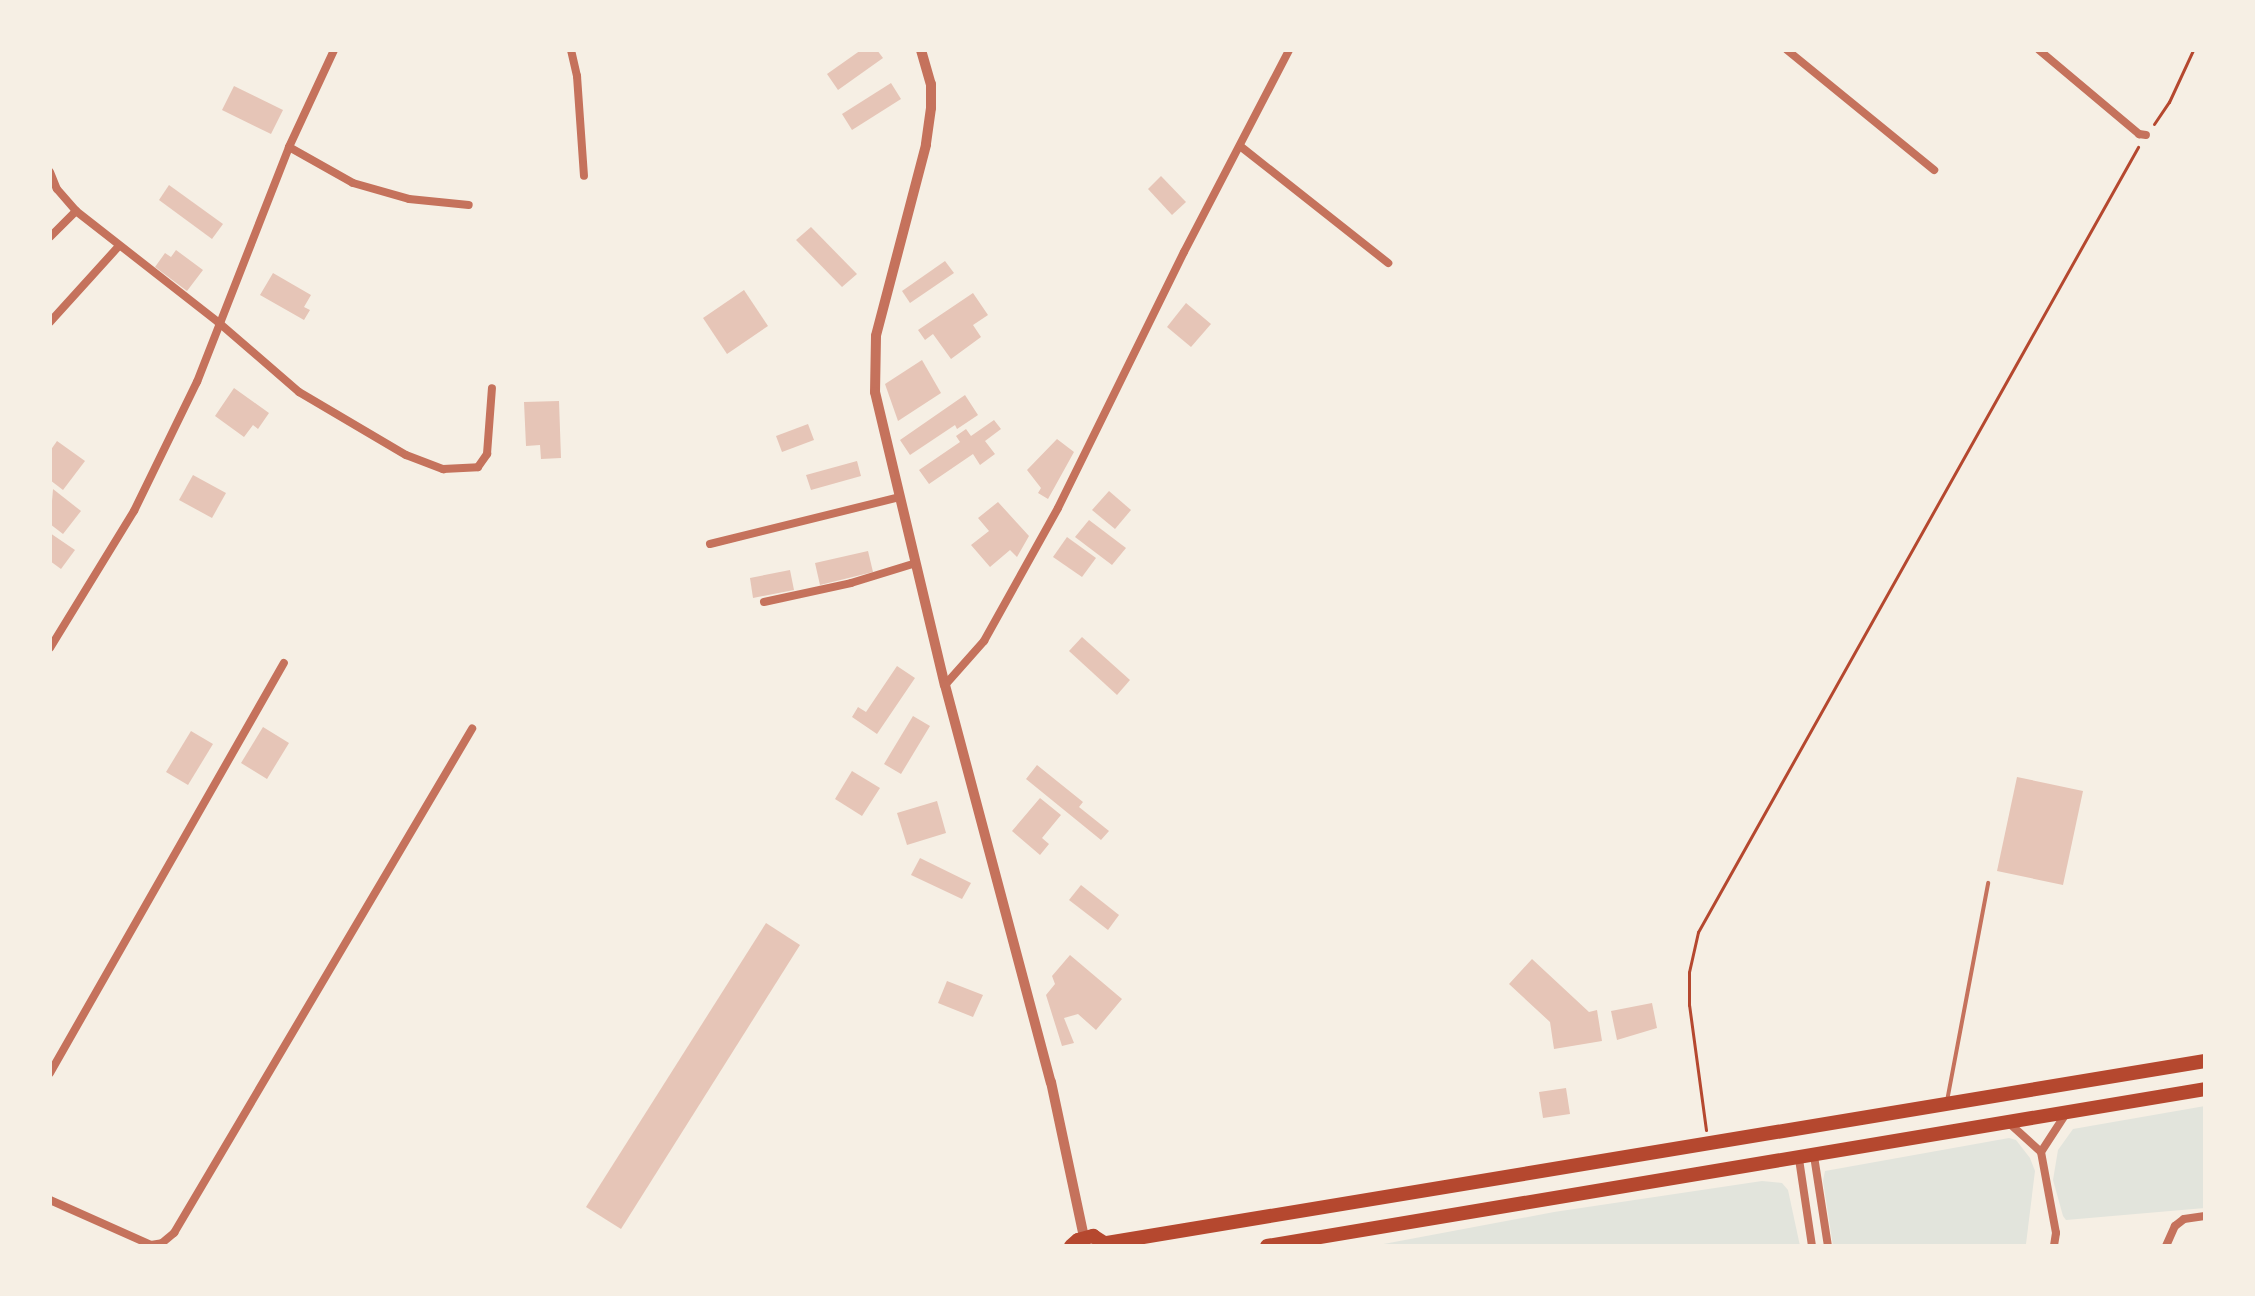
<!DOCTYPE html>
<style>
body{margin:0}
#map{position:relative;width:2255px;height:1296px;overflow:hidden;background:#f6efe4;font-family:Signika,sans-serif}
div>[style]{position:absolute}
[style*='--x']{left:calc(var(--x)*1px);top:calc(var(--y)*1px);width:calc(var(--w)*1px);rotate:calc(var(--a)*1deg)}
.green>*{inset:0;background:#e2e4dc}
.building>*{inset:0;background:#e6c5b7}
.path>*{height:3px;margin:-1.5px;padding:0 1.5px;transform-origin:1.5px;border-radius:1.5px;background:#b5482f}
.service>*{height:4px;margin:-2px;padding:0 2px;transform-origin:2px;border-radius:2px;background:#c5725c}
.minor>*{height:8px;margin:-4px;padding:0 4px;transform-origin:4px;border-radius:4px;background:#c5725c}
.tertiary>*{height:10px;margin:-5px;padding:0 5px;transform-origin:5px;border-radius:5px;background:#c5725c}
.primary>*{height:14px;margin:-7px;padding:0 7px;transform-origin:7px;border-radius:7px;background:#b5482f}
span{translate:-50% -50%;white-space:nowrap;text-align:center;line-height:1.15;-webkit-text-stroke:6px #f6efe4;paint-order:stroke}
.frame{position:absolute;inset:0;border:52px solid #f6efe4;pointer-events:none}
</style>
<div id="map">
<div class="green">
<div style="clip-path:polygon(2205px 1106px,2205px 1208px,2066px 1220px,2063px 1216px,2053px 1180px,2058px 1150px,2073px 1129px)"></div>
<div style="clip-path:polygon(2009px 1138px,2016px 1140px,2030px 1158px,2035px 1171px,2026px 1244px,1833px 1246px,1823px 1181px,1825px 1171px)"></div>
<div style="clip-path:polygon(1762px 1181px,1782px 1183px,1788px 1190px,1800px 1246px,1373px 1246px,1554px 1212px)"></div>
</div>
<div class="building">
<div style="clip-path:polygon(861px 50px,877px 50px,883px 58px,838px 90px,827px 74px)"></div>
<div style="clip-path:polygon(891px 83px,901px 99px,852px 130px,842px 114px)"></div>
<div style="clip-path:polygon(234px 86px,283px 110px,271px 134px,222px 110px)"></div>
<div style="clip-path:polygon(1161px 176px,1186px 202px,1172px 215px,1148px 189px)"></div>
<div style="clip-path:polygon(169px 185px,223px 224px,212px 239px,159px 200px)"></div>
<div style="clip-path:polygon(811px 227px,857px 274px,842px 287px,796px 240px)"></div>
<div style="clip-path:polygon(176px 250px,203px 270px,187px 291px,155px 267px,165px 253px,171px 257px)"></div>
<div style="clip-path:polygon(945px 261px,954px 273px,910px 303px,902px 291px)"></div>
<div style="clip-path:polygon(273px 273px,311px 295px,304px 307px,310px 310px,304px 320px,260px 295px)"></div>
<div style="clip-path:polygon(744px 290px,768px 326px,727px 354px,703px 318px)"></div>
<div style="clip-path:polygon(973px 293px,988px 315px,973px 325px,981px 337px,951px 359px,933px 334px,925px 340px,918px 330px)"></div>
<div style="clip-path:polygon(1186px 303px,1211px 324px,1191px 347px,1167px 327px)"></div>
<div style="clip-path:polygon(922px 360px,941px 393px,898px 421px,885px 384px)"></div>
<div style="clip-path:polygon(234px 388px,269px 413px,258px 429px,253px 425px,244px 437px,215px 416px)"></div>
<div style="clip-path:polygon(965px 395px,978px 415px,957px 429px,955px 425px,910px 455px,900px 440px)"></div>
<div style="clip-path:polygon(559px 401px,561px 458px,541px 459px,540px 445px,526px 446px,524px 402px)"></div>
<div style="clip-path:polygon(994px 420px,1001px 429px,985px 441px,995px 454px,980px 465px,973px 454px,929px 484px,919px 470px,960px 442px,956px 436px,966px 429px,971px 436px)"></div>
<div style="clip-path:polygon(808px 424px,814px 440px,782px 452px,776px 436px)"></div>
<div style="clip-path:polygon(1057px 439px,1074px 452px,1048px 499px,1038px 493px,1041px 488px,1027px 470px)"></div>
<div style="clip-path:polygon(57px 441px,85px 461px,63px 490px,50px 480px,50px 451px)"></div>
<div style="clip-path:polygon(857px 461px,861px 476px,811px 490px,806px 475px)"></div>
<div style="clip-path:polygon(193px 475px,226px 493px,212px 518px,179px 500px)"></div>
<div style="clip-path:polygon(53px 489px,81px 511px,63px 534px,50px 524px)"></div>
<div style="clip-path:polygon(1109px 491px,1131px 510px,1115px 529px,1092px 510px)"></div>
<div style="clip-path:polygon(998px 502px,1029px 536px,1017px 557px,1010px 550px,990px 567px,971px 545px,989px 531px,978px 518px)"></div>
<div style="clip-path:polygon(1089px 520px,1126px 548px,1112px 565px,1075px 537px)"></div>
<div style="clip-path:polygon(50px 533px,75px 550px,61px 569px,50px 561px)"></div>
<div style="clip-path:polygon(1067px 537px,1096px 558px,1082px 577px,1053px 557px)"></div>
<div style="clip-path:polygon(868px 551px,873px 572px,820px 585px,815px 563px)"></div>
<div style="clip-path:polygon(790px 570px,794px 590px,753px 598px,750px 578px)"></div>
<div style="clip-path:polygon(1082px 637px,1130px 680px,1117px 695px,1069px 651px)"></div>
<div style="clip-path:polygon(897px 666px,915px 678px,877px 734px,852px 717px,858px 707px,866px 712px)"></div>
<div style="clip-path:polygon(913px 716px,930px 726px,901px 774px,884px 764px)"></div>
<div style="clip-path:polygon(263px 727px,289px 743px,267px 779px,241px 763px)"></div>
<div style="clip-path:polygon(191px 731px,213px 744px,188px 785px,166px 772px)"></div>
<div style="clip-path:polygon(1037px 765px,1083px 802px,1079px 807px,1109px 831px,1101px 840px,1026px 779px)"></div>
<div style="clip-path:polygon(852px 771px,880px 788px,862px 816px,835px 799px)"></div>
<div style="clip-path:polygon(2017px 777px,2083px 791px,2063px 885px,1997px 871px)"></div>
<div style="clip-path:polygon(1040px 798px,1061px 815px,1042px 838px,1049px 844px,1040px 855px,1012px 831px)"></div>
<div style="clip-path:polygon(937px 801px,946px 833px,907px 845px,897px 813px)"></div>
<div style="clip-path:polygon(920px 858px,971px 883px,962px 899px,911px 875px)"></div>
<div style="clip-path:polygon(1081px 885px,1119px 915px,1108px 930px,1069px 900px)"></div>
<div style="clip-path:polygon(766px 923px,800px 945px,621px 1229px,586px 1207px)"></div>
<div style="clip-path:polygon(1070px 955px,1122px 999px,1096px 1030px,1078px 1014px,1064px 1018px,1074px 1043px,1062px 1046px,1046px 995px,1055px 984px,1052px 976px)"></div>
<div style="clip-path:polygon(1532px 959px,1589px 1012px,1597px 1010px,1602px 1041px,1554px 1049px,1550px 1022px,1509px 984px)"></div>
<div style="clip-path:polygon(947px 981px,983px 995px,973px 1017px,938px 1003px)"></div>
<div style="clip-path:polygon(1652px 1003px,1657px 1028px,1617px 1040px,1611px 1011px)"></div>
<div style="clip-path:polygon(1566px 1088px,1570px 1114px,1543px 1118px,1539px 1092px)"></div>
</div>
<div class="path">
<div style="--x:2154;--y:124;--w:27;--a:-56"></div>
<div style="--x:2169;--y:102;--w:57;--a:-65.2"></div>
<div style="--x:1706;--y:1130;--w:126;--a:-97.7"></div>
<div style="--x:1689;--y:1005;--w:33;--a:-90"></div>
<div style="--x:1689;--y:972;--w:41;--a:-77.3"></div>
<div style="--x:1698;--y:932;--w:900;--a:-60.73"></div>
</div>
<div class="service">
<div style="--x:1947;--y:1101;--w:222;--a:-79.3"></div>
</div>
<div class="minor">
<div style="--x:571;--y:50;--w:27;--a:77"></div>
<div style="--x:577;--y:76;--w:100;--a:86"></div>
<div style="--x:1787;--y:50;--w:190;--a:39.2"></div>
<div style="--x:2039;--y:50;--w:131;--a:40"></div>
<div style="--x:2139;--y:134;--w:7;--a:8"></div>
<div style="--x:1240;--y:146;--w:189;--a:38.3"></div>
<div style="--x:289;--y:147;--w:73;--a:29.4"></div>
<div style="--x:353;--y:183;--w:58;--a:15.9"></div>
<div style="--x:409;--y:199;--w:60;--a:5.7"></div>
<div style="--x:50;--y:172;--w:18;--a:68"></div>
<div style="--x:57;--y:189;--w:29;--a:49"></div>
<div style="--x:76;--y:211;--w:180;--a:38"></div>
<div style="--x:218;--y:322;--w:107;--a:40.8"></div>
<div style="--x:299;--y:392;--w:124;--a:30.5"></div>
<div style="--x:406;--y:455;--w:40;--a:21"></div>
<div style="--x:443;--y:469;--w:35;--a:-3"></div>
<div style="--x:478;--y:467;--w:16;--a:-55"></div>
<div style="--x:487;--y:454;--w:66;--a:-85.7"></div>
<div style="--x:50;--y:237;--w:37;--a:-45"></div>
<div style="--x:50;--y:322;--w:101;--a:-47.8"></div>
<div style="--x:710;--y:544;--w:196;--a:-13.9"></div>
<div style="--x:764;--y:602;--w:89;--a:-12.3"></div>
<div style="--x:851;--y:583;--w:68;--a:-17.1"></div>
<div style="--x:50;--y:648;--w:161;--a:-58.5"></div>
<div style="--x:134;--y:511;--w:144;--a:-64"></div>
<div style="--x:197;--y:382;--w:252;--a:-68.6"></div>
<div style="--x:289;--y:147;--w:107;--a:-65.1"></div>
<div style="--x:945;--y:685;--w:59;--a:-48.4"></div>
<div style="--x:984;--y:641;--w:152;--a:-60.9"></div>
<div style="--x:1058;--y:508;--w:285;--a:-63.8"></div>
<div style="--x:1184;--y:252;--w:228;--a:-62.5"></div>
<div style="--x:50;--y:1073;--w:472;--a:-60.3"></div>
<div style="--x:2009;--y:1123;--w:43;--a:42.2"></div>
<div style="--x:2041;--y:1152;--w:48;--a:-57"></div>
<div style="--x:2041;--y:1152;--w:82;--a:79.5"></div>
<div style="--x:2056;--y:1233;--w:13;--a:99"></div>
<div style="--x:1814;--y:1156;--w:91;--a:81.2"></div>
<div style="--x:1799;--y:1159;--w:88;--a:81.5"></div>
<div style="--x:50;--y:1200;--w:111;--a:24"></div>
<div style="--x:151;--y:1245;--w:11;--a:-10"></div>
<div style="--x:162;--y:1243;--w:16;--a:-40"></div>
<div style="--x:174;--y:1233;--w:586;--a:-59.41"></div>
<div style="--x:2166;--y:1246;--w:22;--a:-66"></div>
<div style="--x:2175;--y:1226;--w:11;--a:-38"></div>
<div style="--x:2184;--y:1219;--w:21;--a:-8"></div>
</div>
<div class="tertiary">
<div style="--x:921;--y:50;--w:35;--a:74"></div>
<div style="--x:931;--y:84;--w:24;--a:90"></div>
<div style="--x:931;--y:108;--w:37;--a:98"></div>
<div style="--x:926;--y:145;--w:197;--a:104.7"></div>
<div style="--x:876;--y:336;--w:56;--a:91"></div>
<div style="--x:875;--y:392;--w:301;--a:76.6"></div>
<div style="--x:945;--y:685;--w:411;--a:75.1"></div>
<div style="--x:1051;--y:1082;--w:158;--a:78"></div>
</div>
<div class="primary">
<div style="--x:1107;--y:1243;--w:1113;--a:-9.41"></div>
<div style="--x:1071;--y:1246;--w:9;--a:-41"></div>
<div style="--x:1078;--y:1240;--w:16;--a:-15"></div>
<div style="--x:1093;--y:1236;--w:19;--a:32"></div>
<div style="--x:1267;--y:1246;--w:951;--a:-9.5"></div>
</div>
<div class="frame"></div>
</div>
